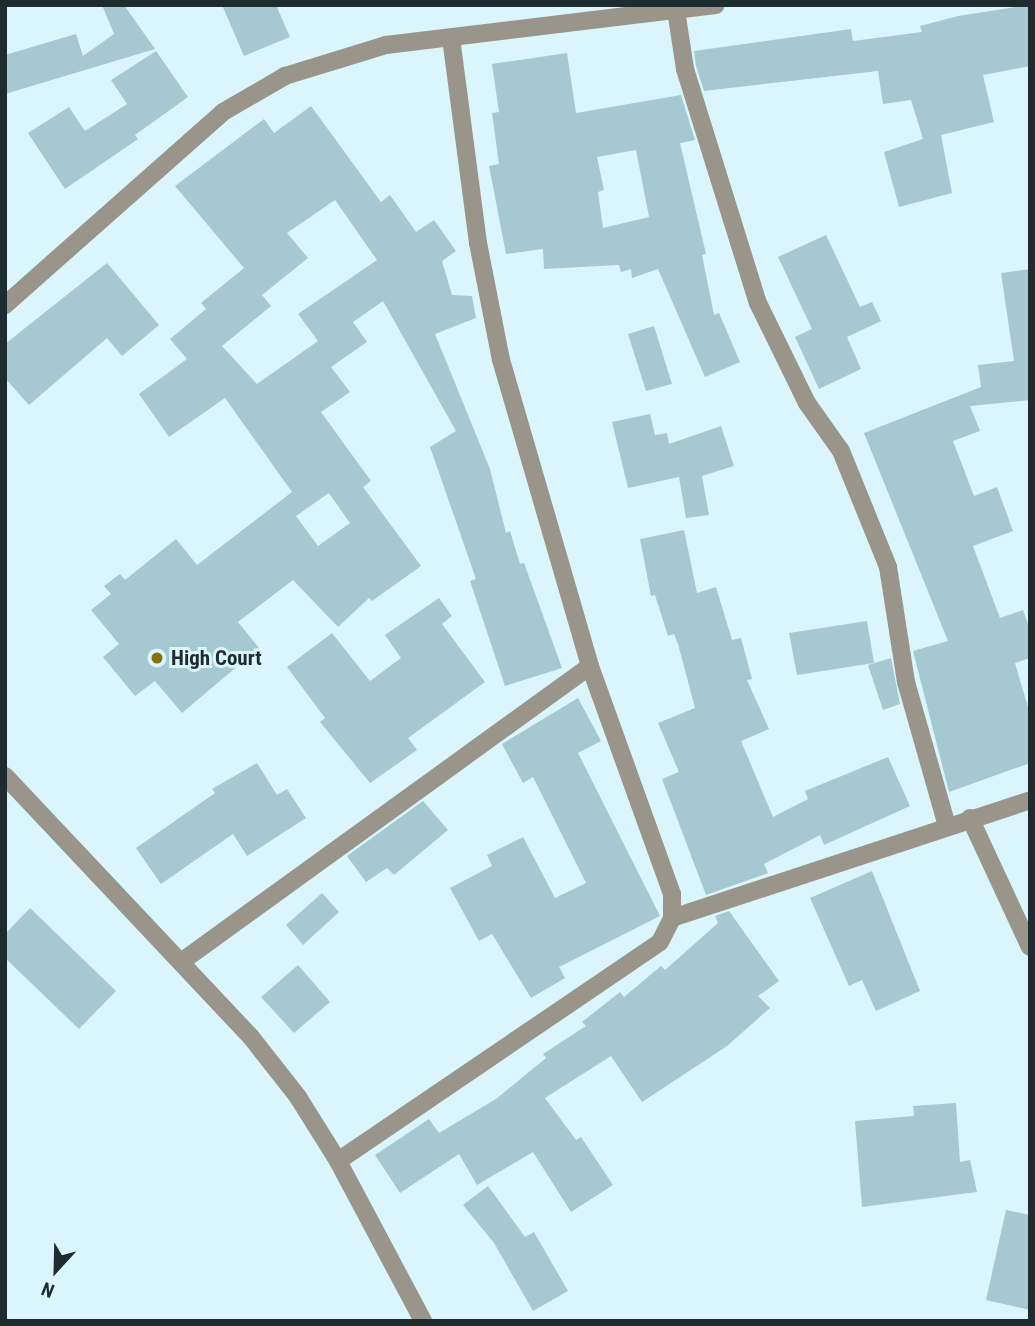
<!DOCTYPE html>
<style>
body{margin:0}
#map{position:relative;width:1035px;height:1326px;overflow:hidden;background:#daf6fc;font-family:"Roboto Condensed",sans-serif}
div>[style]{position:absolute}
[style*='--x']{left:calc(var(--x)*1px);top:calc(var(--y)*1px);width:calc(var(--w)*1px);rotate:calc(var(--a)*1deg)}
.building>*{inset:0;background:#a6c8d0}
.minor>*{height:18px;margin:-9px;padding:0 9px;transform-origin:9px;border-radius:9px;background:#99958a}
.tertiary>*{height:18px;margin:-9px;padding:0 9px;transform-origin:9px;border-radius:9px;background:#99958a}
.dots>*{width:19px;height:19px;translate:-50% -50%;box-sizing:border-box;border:4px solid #daf6fc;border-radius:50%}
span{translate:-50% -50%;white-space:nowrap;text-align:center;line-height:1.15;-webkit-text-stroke:6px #daf6fc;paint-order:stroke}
.poi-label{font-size:21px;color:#1e2c2f;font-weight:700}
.left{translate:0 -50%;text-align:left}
.frame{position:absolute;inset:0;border:7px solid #1e2c2f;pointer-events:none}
.north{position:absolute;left:21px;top:1235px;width:70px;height:70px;-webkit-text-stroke:5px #daf6fc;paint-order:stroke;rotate:202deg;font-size:19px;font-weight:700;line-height:28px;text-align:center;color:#1e2c2f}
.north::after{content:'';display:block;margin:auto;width:24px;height:32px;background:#1e2c2f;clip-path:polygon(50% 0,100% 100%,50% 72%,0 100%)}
</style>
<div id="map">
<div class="building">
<div style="clip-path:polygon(102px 5px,124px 5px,155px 49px,5px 94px,5px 55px,76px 34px,83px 56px,114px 34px)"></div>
<div style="clip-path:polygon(222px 5px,276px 5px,290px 37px,244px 56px)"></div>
<div style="clip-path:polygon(1030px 5px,1030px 66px,983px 75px,994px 122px,941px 135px,952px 193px,899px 207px,884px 152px,923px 139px,911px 100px,883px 104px,878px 71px,704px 91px,696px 66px,694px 51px,851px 29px,853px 41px,922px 32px,920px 26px,958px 16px)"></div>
<div style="clip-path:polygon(156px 51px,188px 97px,135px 135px,138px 139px,65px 189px,28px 133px,69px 107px,85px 131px,127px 104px,111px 80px)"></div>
<div style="clip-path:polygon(evenodd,567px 53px,576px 113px,681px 95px,695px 140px,680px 143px,706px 254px,702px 255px,714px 315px,719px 313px,740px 362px,705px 377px,658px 269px,632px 278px,631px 269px,621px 272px,619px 265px,544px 269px,543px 249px,506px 254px,489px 166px,499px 164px,492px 113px,499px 112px,492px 64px,567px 53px,636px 150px,649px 217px,603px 228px,598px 192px,604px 190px,597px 157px,636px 150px)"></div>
<div style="clip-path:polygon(evenodd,311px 106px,381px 202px,390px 195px,416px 232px,434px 220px,456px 251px,442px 261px,452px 295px,472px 296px,476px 318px,435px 334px,490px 469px,506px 533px,510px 531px,520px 564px,524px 563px,562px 668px,505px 686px,470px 581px,476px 579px,430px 447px,456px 431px,383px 301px,353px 322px,367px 342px,331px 367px,350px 392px,321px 412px,371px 481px,363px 487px,421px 566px,372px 601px,369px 598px,338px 627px,293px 580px,238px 622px,259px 648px,182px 713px,155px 681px,135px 696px,103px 657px,119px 644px,91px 610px,111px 594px,104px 586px,120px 574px,125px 580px,176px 539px,197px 565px,292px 492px,225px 398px,169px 437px,139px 394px,187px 359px,170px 339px,206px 309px,201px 303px,244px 268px,175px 186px,264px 119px,274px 133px,311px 106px,335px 200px,377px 260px,298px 314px,318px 341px,257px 384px,222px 346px,271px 306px,262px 295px,308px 258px,287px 233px,335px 200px,311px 106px,329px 493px,350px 523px,318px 546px,296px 516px,329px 493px)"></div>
<div style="clip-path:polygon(826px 235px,860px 307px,872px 302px,881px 321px,847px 337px,861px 369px,819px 389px,795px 337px,812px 329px,778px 257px)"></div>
<div style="clip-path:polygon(107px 263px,159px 325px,122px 356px,107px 338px,29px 405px,5px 378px,5px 344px)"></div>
<div style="clip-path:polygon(1030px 269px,1030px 400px,970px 406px,980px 431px,953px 441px,974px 496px,997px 487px,1013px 531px,973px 546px,1000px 618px,1023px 610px,1030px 630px,1030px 658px,1015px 663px,1030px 714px,1030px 763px,949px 792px,913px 651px,948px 641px,864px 433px,981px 387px,978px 365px,1014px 361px,1001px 273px)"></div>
<div style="clip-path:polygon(654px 326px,672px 384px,646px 391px,628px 334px)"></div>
<div style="clip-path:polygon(650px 414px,655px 435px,667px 433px,669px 444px,721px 426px,734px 466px,702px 476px,709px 515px,686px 518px,679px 477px,628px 488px,612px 422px)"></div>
<div style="clip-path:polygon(684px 530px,697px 593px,716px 587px,732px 640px,741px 638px,752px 679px,747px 680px,769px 729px,741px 741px,773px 817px,808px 799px,805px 791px,888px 757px,910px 806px,824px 845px,820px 835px,764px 864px,768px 873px,706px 895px,662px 779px,679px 772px,658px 723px,695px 708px,678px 644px,674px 634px,668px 636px,655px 595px,651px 596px,640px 539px)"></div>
<div style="clip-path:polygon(439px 598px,452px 616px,442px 624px,485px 682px,408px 738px,417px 750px,370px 783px,320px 722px,325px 718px,287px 667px,332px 633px,370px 681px,401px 658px,385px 635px)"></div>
<div style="clip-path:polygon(867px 621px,874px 663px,797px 675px,789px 633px)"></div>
<div style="clip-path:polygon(891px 658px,900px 704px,883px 710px,868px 665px)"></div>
<div style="clip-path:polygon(578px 698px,601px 741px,578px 753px,660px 916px,559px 967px,565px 978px,531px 998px,492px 934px,479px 941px,450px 888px,492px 866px,487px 855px,523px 837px,555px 898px,586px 883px,533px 777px,523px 783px,502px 744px)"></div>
<div style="clip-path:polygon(257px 763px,277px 795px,287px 789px,306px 818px,247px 856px,233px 834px,161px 884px,136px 848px,215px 793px,212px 789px)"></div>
<div style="clip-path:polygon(423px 801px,448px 830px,394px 875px,387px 868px,366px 882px,347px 856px)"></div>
<div style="clip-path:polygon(872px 871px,920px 991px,876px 1011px,862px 980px,849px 986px,810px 898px)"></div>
<div style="clip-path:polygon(322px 893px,339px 912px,303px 945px,286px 925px)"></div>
<div style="clip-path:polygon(30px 908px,116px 991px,79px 1029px,5px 958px,5px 934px)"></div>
<div style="clip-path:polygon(729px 911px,779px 981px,758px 996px,770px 1008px,727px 1046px,642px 1102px,611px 1056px,545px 1098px,576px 1140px,581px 1137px,613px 1185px,571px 1212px,533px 1152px,477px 1185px,459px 1154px,400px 1193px,375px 1155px,429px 1119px,439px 1133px,496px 1099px,546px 1058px,543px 1054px,586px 1026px,582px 1022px,620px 992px,624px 997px,661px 966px,665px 970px,718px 923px,715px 916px)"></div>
<div style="clip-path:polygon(298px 965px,330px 1002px,294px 1033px,261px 997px)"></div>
<div style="clip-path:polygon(956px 1103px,960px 1162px,970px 1160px,977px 1192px,862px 1207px,855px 1121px,914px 1116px,913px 1106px)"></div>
<div style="clip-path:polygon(488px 1186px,525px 1237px,534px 1232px,568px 1291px,533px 1311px,494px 1243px,463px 1205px)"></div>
<div style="clip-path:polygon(1006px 1210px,1030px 1215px,1030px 1310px,986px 1300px)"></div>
</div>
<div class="minor">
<div style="--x:676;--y:10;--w:60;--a:81.3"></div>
<div style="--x:685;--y:69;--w:245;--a:72.7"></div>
<div style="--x:758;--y:303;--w:111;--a:63.9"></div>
<div style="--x:807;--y:403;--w:59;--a:54.7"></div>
<div style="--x:841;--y:451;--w:125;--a:67.9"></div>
<div style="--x:888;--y:567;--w:116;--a:81.1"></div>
<div style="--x:906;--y:682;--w:150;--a:74.1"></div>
<div style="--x:5;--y:305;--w:291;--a:-41.5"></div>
<div style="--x:223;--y:112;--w:72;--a:-30.1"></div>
<div style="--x:285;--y:76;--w:106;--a:-17.1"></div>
<div style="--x:386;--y:45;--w:332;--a:-6.9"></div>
<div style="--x:970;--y:818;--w:142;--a:65.1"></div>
<div style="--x:672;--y:918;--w:377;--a:-18.2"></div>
<div style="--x:181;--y:962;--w:505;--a:-35.89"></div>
<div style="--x:338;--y:1161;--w:389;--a:-34.2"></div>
<div style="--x:660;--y:942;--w:27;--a:-63"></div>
<div style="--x:672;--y:918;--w:24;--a:-90"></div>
<div style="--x:672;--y:894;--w:242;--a:-109.8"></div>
<div style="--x:590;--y:666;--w:319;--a:-106.2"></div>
<div style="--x:501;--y:360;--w:119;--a:-101.1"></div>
<div style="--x:478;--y:243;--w:207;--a:-97.5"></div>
</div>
<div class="tertiary">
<div style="--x:5;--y:776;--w:359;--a:46.7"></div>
<div style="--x:251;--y:1037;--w:76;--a:51.9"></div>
<div style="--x:298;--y:1097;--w:75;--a:58"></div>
<div style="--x:338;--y:1161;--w:181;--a:62"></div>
</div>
<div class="dots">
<div style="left:157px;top:658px;background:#8a6d0d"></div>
</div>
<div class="poi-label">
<span class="left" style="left:171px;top:658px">High Court</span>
</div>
<div class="frame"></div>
<div class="north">N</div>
</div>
